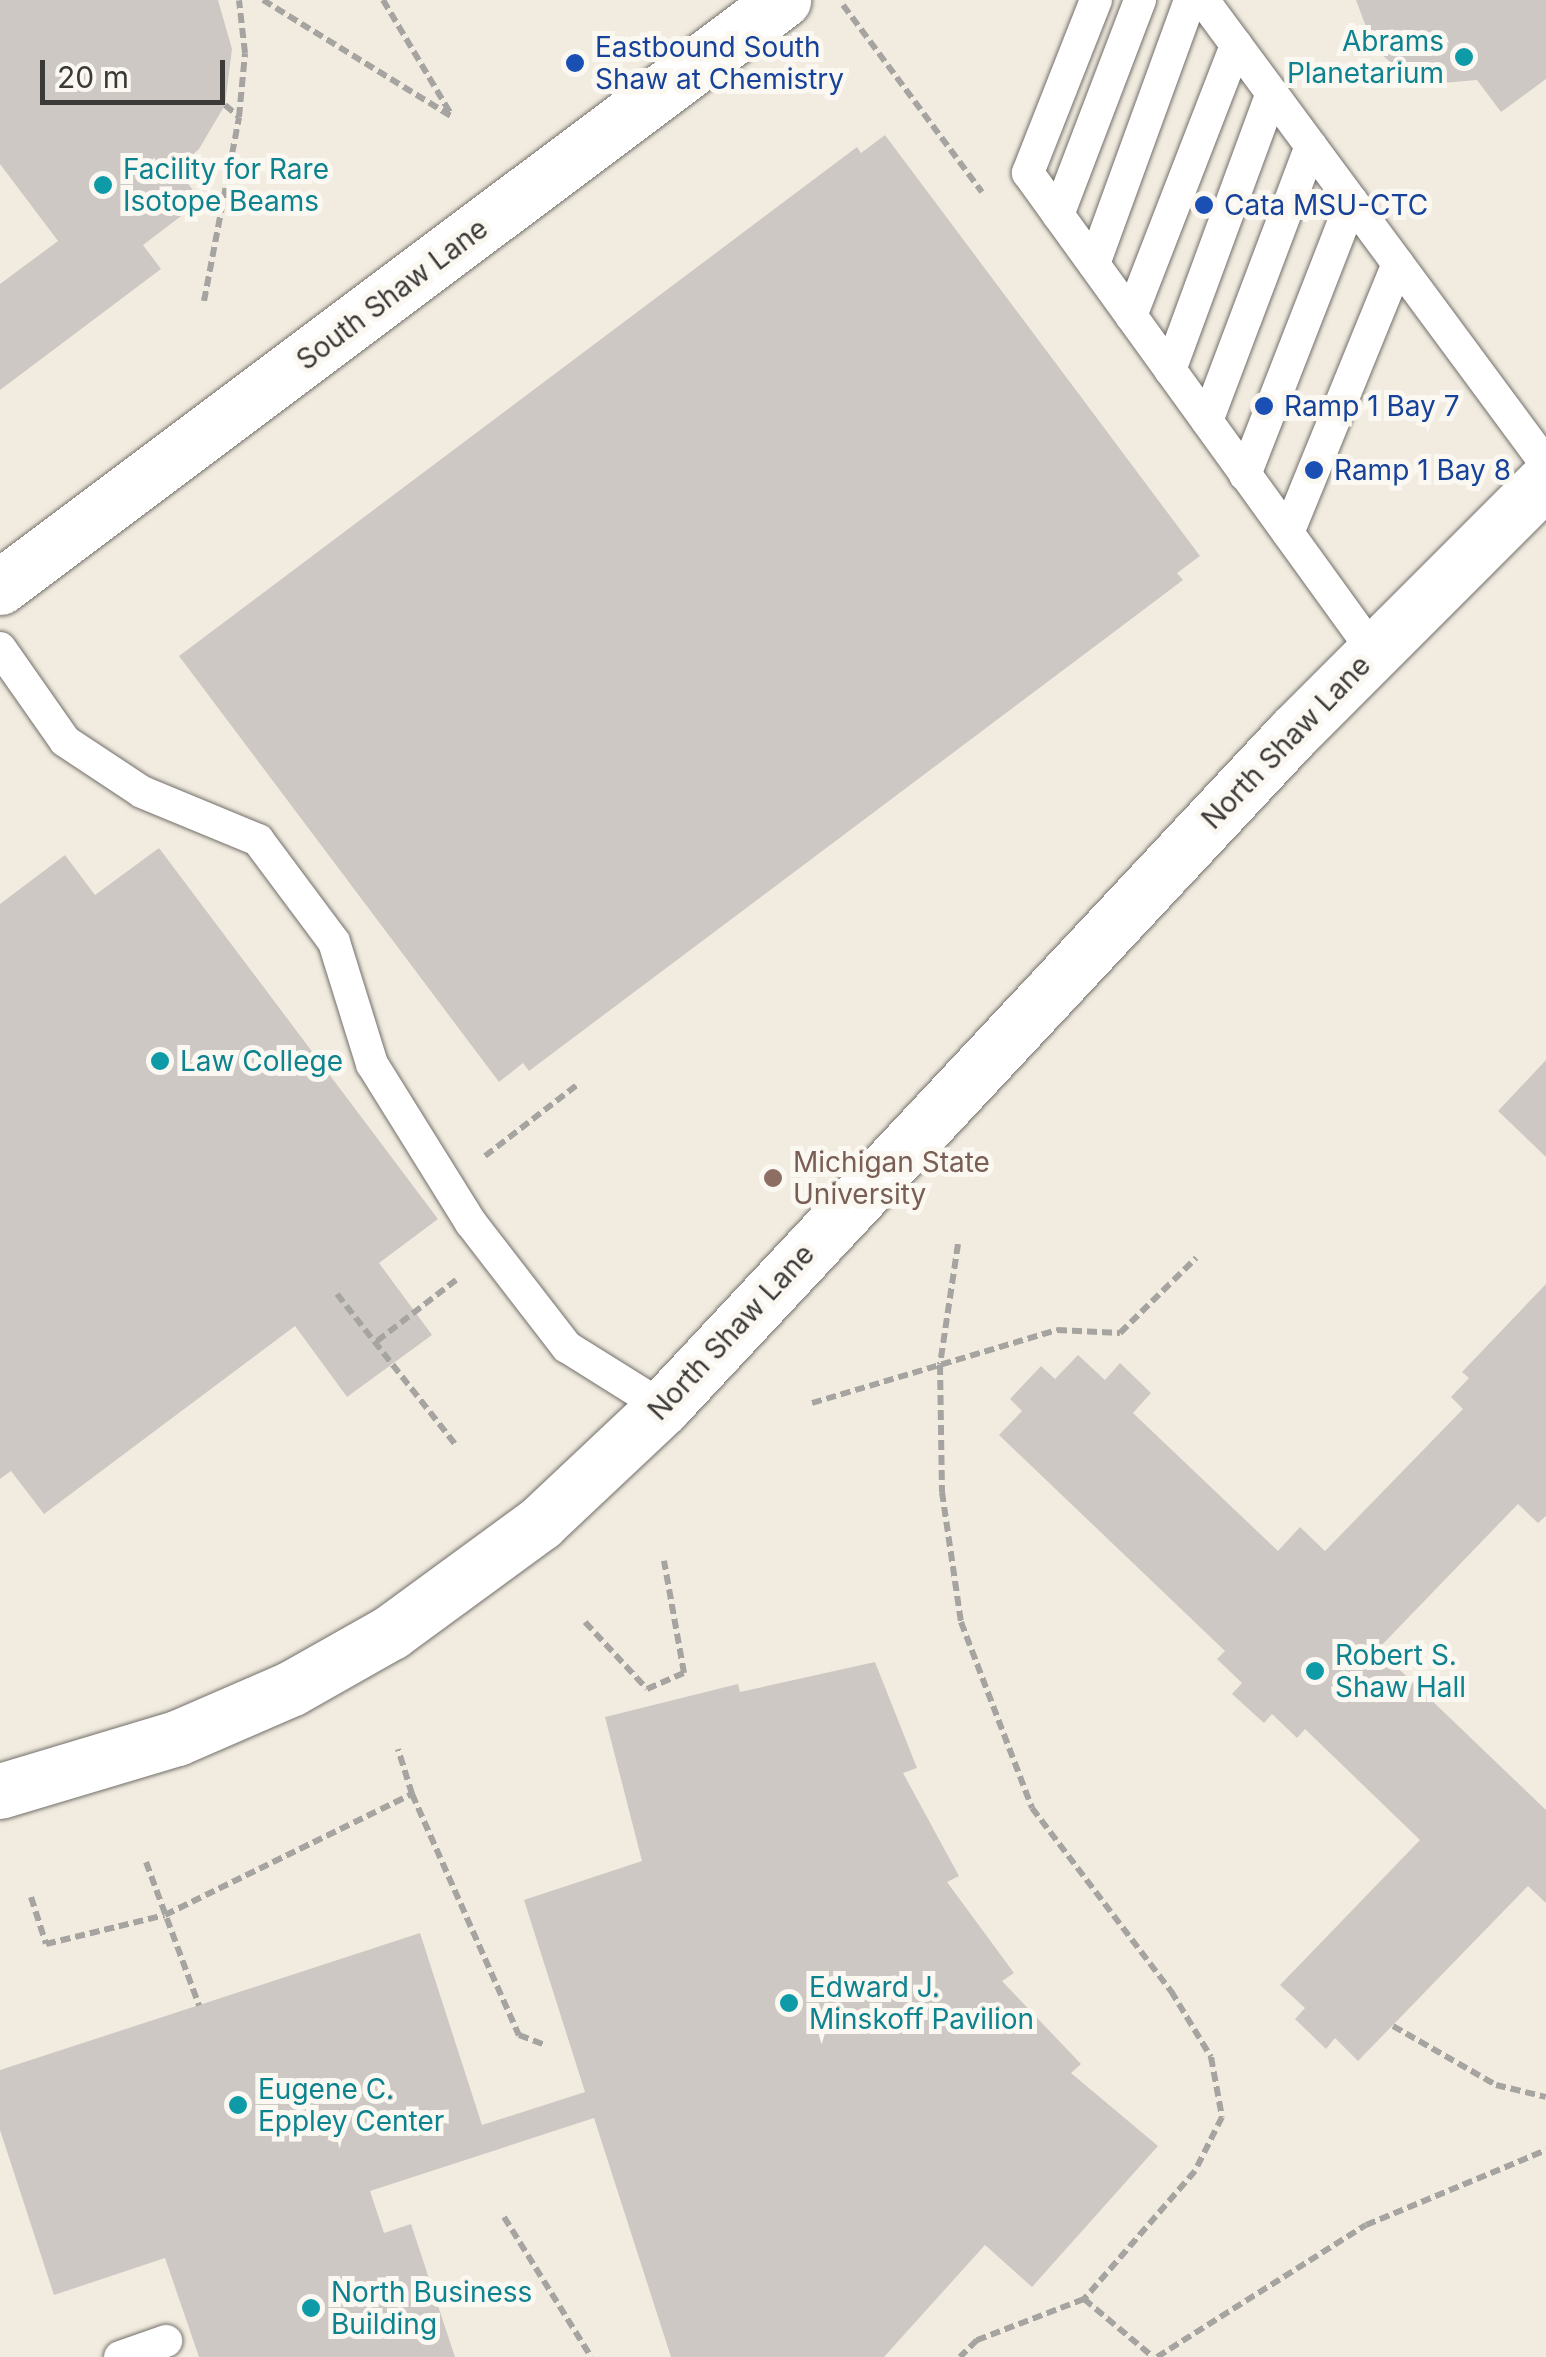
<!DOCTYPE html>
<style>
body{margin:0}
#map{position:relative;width:1546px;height:2357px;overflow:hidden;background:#fbf8f2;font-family:Inter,sans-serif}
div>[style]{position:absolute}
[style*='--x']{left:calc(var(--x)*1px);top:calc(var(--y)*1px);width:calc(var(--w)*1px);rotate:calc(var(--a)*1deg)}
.built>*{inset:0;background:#f2ece0}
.building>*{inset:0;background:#cec8c4}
.path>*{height:6px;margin-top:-3px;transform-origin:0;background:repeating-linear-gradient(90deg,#a6a4a0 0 10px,transparent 0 15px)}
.roads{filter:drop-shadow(0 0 2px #726f6a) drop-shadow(0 0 2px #726f6a)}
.lane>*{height:32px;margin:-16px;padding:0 16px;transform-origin:16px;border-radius:16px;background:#fff}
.secondary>*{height:55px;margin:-27.5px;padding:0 27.5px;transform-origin:27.5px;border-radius:27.5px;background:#fff}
.dots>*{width:28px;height:28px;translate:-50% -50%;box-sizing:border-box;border:5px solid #fbf8f2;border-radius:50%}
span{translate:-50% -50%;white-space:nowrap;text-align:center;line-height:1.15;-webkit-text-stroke:10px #fbf8f2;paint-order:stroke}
.culture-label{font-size:28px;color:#0d838f}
.right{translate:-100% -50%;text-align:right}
.left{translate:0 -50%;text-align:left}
.transit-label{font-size:28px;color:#164399}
.street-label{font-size:28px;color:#3b3a38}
.education-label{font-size:28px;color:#785e54}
.scale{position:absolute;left:40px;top:60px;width:185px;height:45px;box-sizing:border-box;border:5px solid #3b3a38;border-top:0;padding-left:12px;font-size:30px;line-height:35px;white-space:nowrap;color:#3b3a38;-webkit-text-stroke:8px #fbf8f2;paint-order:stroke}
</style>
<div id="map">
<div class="built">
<div style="clip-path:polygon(0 0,1546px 0,1546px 2357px,0 2357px)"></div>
</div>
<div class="building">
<div style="clip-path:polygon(0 0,218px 0,232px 49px,225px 105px,199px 149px,177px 169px,201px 201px,143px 245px,161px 269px,0 390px,0 284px,58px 241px,0 164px)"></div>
<div style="clip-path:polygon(1356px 0,1546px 0,1546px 79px,1501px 112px,1477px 80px,1431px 84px,1409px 78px,1374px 48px)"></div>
<div style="clip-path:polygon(885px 135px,1200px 556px,1177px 573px,1183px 580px,1122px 626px,529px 1071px,523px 1063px,499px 1082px,179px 656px,857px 147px,861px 153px)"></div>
<div style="clip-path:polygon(159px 848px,438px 1219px,379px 1263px,432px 1335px,347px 1397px,295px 1326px,44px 1514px,11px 1471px,0 1479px,0 904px,65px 855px,95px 895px)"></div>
<div style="clip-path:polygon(1546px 1060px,1546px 1157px,1498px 1111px)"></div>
<div style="clip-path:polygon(1546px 1284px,1546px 1516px,1538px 1523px,1518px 1504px,1378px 1649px,1546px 1810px,1546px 1903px,1528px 1886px,1358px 2061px,1335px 2038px,1326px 2049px,1295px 2019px,1305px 2008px,1280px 1985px,1420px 1840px,1305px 1729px,1297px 1738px,1272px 1714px,1264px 1723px,1232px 1694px,1242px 1683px,1217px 1659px,1225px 1651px,999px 1435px,1022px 1411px,1010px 1399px,1041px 1366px,1055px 1379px,1078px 1355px,1105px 1380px,1120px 1363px,1151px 1393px,1133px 1413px,1278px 1551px,1300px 1527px,1325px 1551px,1463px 1409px,1451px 1397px,1469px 1378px,1462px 1372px)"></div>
<div style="clip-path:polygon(875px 1662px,917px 1768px,903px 1773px,959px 1876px,947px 1882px,1014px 1973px,1002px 1981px,1081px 2064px,1071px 2073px,1158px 2146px,1032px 2287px,985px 2245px,884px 2357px,671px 2357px,594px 2118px,370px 2191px,384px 2233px,411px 2224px,455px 2357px,199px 2357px,165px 2258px,54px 2295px,0 2130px,0 2070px,420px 1933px,482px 2125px,585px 2092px,524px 1900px,642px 1861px,605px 1717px,738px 1684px,740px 1692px)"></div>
</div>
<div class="path">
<div style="--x:263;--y:0;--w:221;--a:31.7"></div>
<div style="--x:383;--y:0;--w:133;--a:59.2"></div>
<div style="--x:843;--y:5;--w:233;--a:53.4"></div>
<div style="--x:225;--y:105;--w:17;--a:40"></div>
<div style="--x:204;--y:301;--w:187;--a:-79.2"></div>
<div style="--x:239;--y:117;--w:64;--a:-84.6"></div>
<div style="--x:245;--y:53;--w:53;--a:-96.5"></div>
<div style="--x:485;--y:1156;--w:118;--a:-37.7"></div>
<div style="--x:958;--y:1244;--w:122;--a:98.5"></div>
<div style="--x:940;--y:1365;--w:127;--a:89.1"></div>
<div style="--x:942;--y:1492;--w:131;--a:81.7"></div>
<div style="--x:961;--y:1622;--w:199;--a:69.1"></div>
<div style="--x:1032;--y:1808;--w:230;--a:52.8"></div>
<div style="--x:1171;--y:1991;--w:77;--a:58.8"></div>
<div style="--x:1211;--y:2057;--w:61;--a:79.6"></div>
<div style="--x:1222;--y:2117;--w:60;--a:116.6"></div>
<div style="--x:1195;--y:2171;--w:169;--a:130.9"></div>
<div style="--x:1084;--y:2299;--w:115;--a:159"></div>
<div style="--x:977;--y:2340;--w:24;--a:135"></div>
<div style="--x:337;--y:1294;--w:192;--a:51.8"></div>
<div style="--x:377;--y:1341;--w:100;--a:-37.7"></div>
<div style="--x:812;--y:1403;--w:256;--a:-16.6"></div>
<div style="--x:1057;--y:1330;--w:63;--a:2.7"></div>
<div style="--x:1120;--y:1333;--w:107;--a:-44.6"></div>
<div style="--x:585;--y:1622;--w:91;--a:47.2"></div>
<div style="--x:647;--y:1689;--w:40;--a:-23.4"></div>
<div style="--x:684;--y:1673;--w:114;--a:-100.1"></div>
<div style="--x:412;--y:1794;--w:264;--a:66.1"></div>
<div style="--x:519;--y:2035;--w:28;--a:21"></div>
<div style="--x:146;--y:1862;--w:153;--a:69.7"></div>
<div style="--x:31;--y:1897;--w:49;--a:72.3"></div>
<div style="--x:46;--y:1944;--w:122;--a:-13.7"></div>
<div style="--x:165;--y:1915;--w:275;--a:-26.1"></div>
<div style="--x:412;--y:1794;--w:47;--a:-107.3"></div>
<div style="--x:1393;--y:2026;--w:119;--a:29.8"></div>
<div style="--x:1496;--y:2085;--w:51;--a:13.5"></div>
<div style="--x:504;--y:2217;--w:165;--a:58.1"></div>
<div style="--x:1084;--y:2299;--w:90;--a:40"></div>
<div style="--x:1157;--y:2357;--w:247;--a:-32.3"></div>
<div style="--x:1366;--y:2225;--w:195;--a:-22.6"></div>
</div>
<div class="roads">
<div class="lane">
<div style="--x:1096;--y:0;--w:186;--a:111.5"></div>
<div style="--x:1028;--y:173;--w:591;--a:54.16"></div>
<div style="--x:1203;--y:0;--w:577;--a:53.53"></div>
<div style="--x:1058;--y:215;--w:230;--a:-69.1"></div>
<div style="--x:1094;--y:264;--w:281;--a:-70"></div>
<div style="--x:1131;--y:316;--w:291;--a:-68.8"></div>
<div style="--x:1170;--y:370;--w:295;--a:-69.8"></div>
<div style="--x:1207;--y:421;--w:294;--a:-69.3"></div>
<div style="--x:1245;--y:475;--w:294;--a:-68.7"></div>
<div style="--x:1288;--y:533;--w:291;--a:-67.8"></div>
<div style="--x:0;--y:648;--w:113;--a:55"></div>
<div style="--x:65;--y:741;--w:92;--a:33.5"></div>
<div style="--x:142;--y:792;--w:126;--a:22.5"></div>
<div style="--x:258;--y:840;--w:127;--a:53.3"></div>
<div style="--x:334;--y:942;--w:128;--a:72.7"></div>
<div style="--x:372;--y:1064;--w:187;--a:58.1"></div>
<div style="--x:471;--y:1223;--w:157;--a:52.3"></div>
<div style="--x:567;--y:1347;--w:113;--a:32"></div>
<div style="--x:120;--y:2357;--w:49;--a:-19.2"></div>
</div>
<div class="secondary">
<div style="--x:0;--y:587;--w:979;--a:-36.86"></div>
<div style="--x:0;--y:1791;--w:185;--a:-16.7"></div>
<div style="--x:177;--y:1738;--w:125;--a:-23.5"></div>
<div style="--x:292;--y:1688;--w:114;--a:-29.5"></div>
<div style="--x:391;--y:1632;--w:185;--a:-36.2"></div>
<div style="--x:540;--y:1523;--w:169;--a:-43.3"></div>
<div style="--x:663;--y:1407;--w:924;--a:-46.93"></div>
<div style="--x:1294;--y:732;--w:356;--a:-45"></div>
</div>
</div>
<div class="dots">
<div style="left:1464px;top:57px;background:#0f9aa8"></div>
<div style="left:575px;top:63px;background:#1a4fb4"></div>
<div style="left:103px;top:185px;background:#0f9aa8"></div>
<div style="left:1204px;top:205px;background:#1a4fb4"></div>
<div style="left:1264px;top:406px;background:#1a4fb4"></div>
<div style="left:1314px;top:470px;background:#1a4fb4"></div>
<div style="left:160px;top:1061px;background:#0f9aa8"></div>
<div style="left:773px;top:1178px;background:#8d6e63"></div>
<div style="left:1315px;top:1671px;background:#0f9aa8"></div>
<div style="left:789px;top:2003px;background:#0f9aa8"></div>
<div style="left:238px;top:2105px;background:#0f9aa8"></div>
<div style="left:311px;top:2308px;background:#0f9aa8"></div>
</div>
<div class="culture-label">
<span class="right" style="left:1444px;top:57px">Abrams<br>Planetarium</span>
<span class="left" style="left:123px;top:185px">Facility for Rare<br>Isotope Beams</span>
<span class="left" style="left:180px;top:1061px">Law College</span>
<span class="left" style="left:1335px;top:1671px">Robert S.<br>Shaw Hall</span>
<span class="left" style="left:809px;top:2003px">Edward J.<br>Minskoff Pavilion</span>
<span class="left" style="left:258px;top:2105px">Eugene C.<br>Eppley Center</span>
<span class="left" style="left:331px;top:2308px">North Business<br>Building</span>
</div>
<div class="transit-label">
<span class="left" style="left:595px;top:63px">Eastbound South<br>Shaw at Chemistry</span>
<span class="left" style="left:1224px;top:205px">Cata MSU-CTC</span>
<span class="left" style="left:1284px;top:406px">Ramp 1 Bay 7</span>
<span class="left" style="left:1334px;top:470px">Ramp 1 Bay 8</span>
</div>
<div class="street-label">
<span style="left:392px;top:294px;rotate:-37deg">South Shaw Lane</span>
<span style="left:1286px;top:742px;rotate:-46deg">North Shaw Lane</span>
<span style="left:731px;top:1332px;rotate:-47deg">North Shaw Lane</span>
</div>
<div class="education-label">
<span class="left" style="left:793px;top:1178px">Michigan State<br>University</span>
</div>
<div class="scale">20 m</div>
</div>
